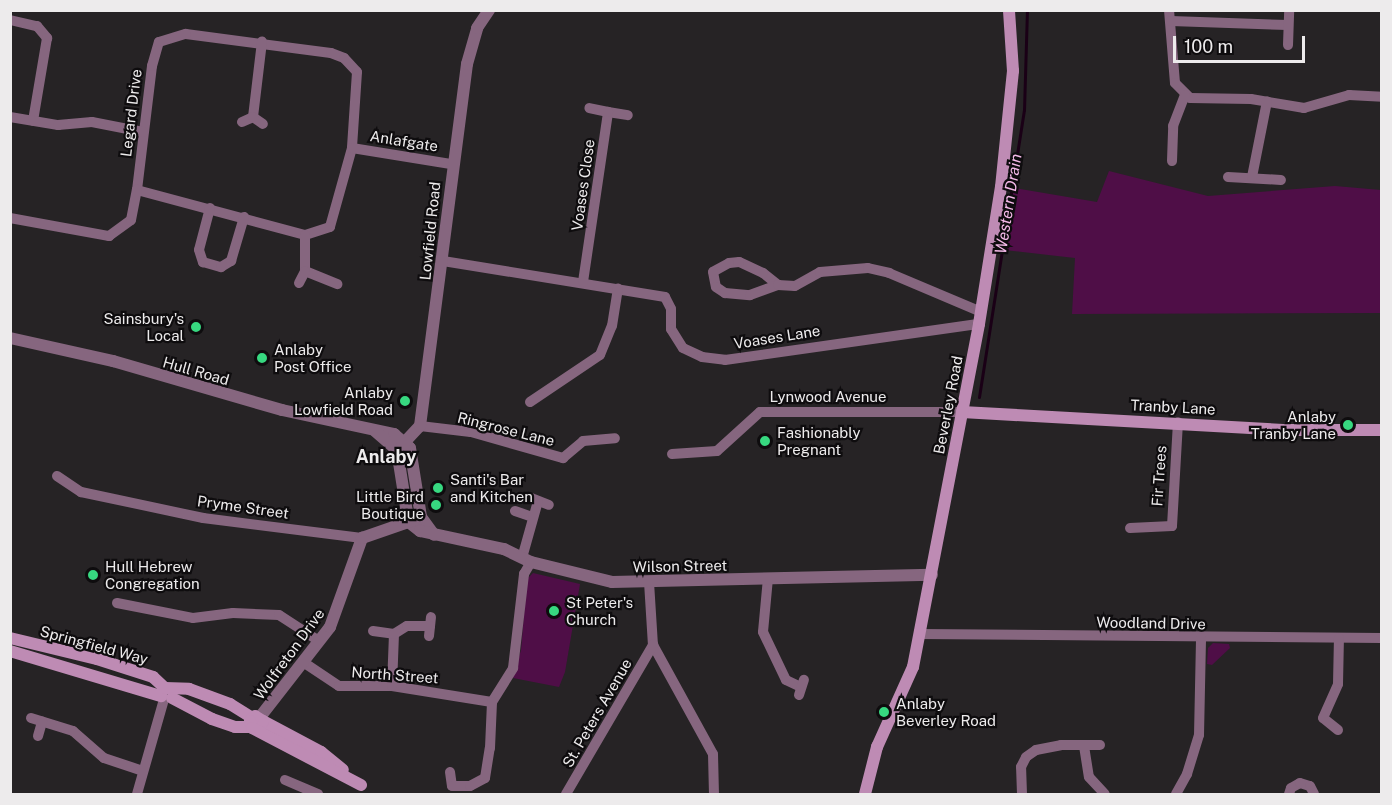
<!DOCTYPE html>
<style>
body{margin:0}
#map{position:relative;width:1392px;height:805px;overflow:hidden;background:#262325;font-family:"Public Sans",sans-serif}
div>[style]{position:absolute}
[style*='--x']{left:calc(var(--x)*1px);top:calc(var(--y)*1px);width:calc(var(--w)*1px);rotate:calc(var(--a)*1deg)}
.green>*{inset:0;background:#4f0e47}
.stream>*{height:3px;margin:-1.5px;padding:0 1.5px;transform-origin:1.5px;border-radius:1.5px;background:#1a0016}
.minor>*{height:10px;margin:-5px;padding:0 5px;transform-origin:5px;border-radius:5px;background:#86667f}
.tertiary>*{height:12px;margin:-6px;padding:0 6px;transform-origin:6px;border-radius:6px;background:#86667f}
.secondary>*{height:12px;margin:-6px;padding:0 6px;transform-origin:6px;border-radius:6px;background:#be8bb4}
.dots>*{width:16px;height:16px;translate:-50% -50%;box-sizing:border-box;border:3px solid #0e0c0e;border-radius:50%}
span{translate:-50% -50%;white-space:nowrap;text-align:center;line-height:1.15;-webkit-text-stroke:4.5px #0e0c0e;paint-order:stroke}
.street-label{font-size:15px;color:#edebec}
.poi-label{font-size:15px;color:#edebec}
.right{translate:-100% -50%;text-align:right}
.left{translate:0 -50%;text-align:left}
.water-label{font-size:16px;color:#f4b9e8;font-style:italic}
.quarter-label{font-size:18px;color:#edebec;font-weight:700}
.frame{position:absolute;inset:0;border:12px solid #edebec;pointer-events:none}
.scale{position:absolute;left:1173px;top:36px;width:132px;height:27px;box-sizing:border-box;border:3px solid #edebec;border-top:0;padding-left:8px;font-size:18px;line-height:21px;white-space:nowrap;color:#edebec;-webkit-text-stroke:4px #0e0c0e;paint-order:stroke}
</style>
<div id="map">
<div class="green">
<div style="clip-path:polygon(1109px 171px,1208px 196px,1335px 186px,1381px 190px,1381px 313px,1072px 314px,1075px 258px,1004px 250px,1014px 188px,1097px 202px)"></div>
<div style="clip-path:polygon(533px 573px,580px 584px,565px 672px,559px 687px,513px 678px,521px 650px,527px 579px)"></div>
<div style="clip-path:polygon(1213px 643px,1229px 644px,1230px 648px,1212px 665px,1207px 664px,1208px 648px)"></div>
</div>
<div class="stream">
<div style="--x:979;--y:397;--w:291;--a:-81.1"></div>
<div style="--x:1024;--y:110;--w:100;--a:-88.3"></div>
</div>
<div class="minor">
<div style="--x:1169;--y:10;--w:73;--a:85.3"></div>
<div style="--x:1175;--y:83;--w:21;--a:45"></div>
<div style="--x:1190;--y:98;--w:61;--a:0.9"></div>
<div style="--x:1251;--y:99;--w:54;--a:9.6"></div>
<div style="--x:1304;--y:108;--w:47;--a:-16.1"></div>
<div style="--x:1349;--y:95;--w:33;--a:3"></div>
<div style="--x:10;--y:20;--w:28;--a:13"></div>
<div style="--x:37;--y:26;--w:16;--a:50"></div>
<div style="--x:47;--y:38;--w:84;--a:99.6"></div>
<div style="--x:1171;--y:21;--w:117;--a:2"></div>
<div style="--x:186;--y:34;--w:146;--a:7.5"></div>
<div style="--x:331;--y:53;--w:14;--a:21"></div>
<div style="--x:344;--y:58;--w:19;--a:47"></div>
<div style="--x:357;--y:72;--w:76;--a:93.8"></div>
<div style="--x:352;--y:148;--w:82;--a:105.6"></div>
<div style="--x:330;--y:227;--w:26;--a:162"></div>
<div style="--x:305;--y:235;--w:174;--a:-165"></div>
<div style="--x:137;--y:190;--w:125;--a:-83.1"></div>
<div style="--x:152;--y:66;--w:25;--a:-74"></div>
<div style="--x:159;--y:42;--w:28;--a:-17"></div>
<div style="--x:1288;--y:45;--w:35;--a:-88"></div>
<div style="--x:608;--y:112;--w:20;--a:9"></div>
<div style="--x:10;--y:117;--w:49;--a:9.5"></div>
<div style="--x:58;--y:125;--w:34;--a:-5"></div>
<div style="--x:92;--y:122;--w:52;--a:11.1"></div>
<div style="--x:253;--y:117;--w:76;--a:-83.2"></div>
<div style="--x:242;--y:122;--w:12;--a:-24"></div>
<div style="--x:253;--y:117;--w:12;--a:35"></div>
<div style="--x:352;--y:148;--w:100;--a:9.2"></div>
<div style="--x:1172;--y:161;--w:35;--a:-88"></div>
<div style="--x:1173;--y:126;--w:33;--a:-69"></div>
<div style="--x:1228;--y:177;--w:53;--a:3.2"></div>
<div style="--x:1252;--y:177;--w:77;--a:-78.8"></div>
<div style="--x:210;--y:208;--w:43;--a:104.7"></div>
<div style="--x:199;--y:250;--w:13;--a:72"></div>
<div style="--x:203;--y:262;--w:19;--a:16"></div>
<div style="--x:221;--y:267;--w:12;--a:-31"></div>
<div style="--x:231;--y:261;--w:46;--a:-73.5"></div>
<div style="--x:10;--y:218;--w:101;--a:10.3"></div>
<div style="--x:109;--y:236;--w:27;--a:-36"></div>
<div style="--x:131;--y:220;--w:31;--a:-79"></div>
<div style="--x:305;--y:235;--w:36;--a:90"></div>
<div style="--x:305;--y:271;--w:35;--a:22"></div>
<div style="--x:443;--y:261;--w:225;--a:9.2"></div>
<div style="--x:665;--y:297;--w:13;--a:63"></div>
<div style="--x:671;--y:309;--w:20;--a:90"></div>
<div style="--x:671;--y:329;--w:22;--a:58"></div>
<div style="--x:683;--y:348;--w:21;--a:25"></div>
<div style="--x:702;--y:357;--w:23;--a:7"></div>
<div style="--x:725;--y:360;--w:257;--a:-8.1"></div>
<div style="--x:583;--y:282;--w:172;--a:-81.6"></div>
<div style="--x:608;--y:112;--w:19;--a:-168"></div>
<div style="--x:299;--y:283;--w:13;--a:-63"></div>
<div style="--x:778;--y:285;--w:19;--a:-141"></div>
<div style="--x:763;--y:273;--w:26;--a:-155"></div>
<div style="--x:739;--y:262;--w:10;--a:174"></div>
<div style="--x:729;--y:263;--w:18;--a:151"></div>
<div style="--x:713;--y:272;--w:15;--a:79"></div>
<div style="--x:716;--y:287;--w:11;--a:34"></div>
<div style="--x:725;--y:293;--w:25;--a:5"></div>
<div style="--x:750;--y:295;--w:30;--a:-20"></div>
<div style="--x:778;--y:285;--w:17;--a:3"></div>
<div style="--x:795;--y:286;--w:29;--a:-29"></div>
<div style="--x:820;--y:272;--w:48;--a:-4.8"></div>
<div style="--x:868;--y:268;--w:22;--a:13"></div>
<div style="--x:889;--y:273;--w:98;--a:22.9"></div>
<div style="--x:530;--y:402;--w:84;--a:-33.9"></div>
<div style="--x:600;--y:355;--w:31;--a:-68"></div>
<div style="--x:612;--y:326;--w:38;--a:-81"></div>
<div style="--x:420;--y:426;--w:51;--a:6.7"></div>
<div style="--x:471;--y:432;--w:96;--a:15.8"></div>
<div style="--x:563;--y:458;--w:26;--a:-40"></div>
<div style="--x:583;--y:441;--w:32;--a:-5"></div>
<div style="--x:672;--y:454;--w:45;--a:-3.8"></div>
<div style="--x:717;--y:451;--w:58;--a:-42.2"></div>
<div style="--x:760;--y:412;--w:202;--a:0"></div>
<div style="--x:57;--y:476;--w:29;--a:34"></div>
<div style="--x:81;--y:492;--w:125;--a:12"></div>
<div style="--x:203;--y:518;--w:160;--a:7.2"></div>
<div style="--x:531;--y:498;--w:19;--a:21"></div>
<div style="--x:515;--y:511;--w:18;--a:19"></div>
<div style="--x:1130;--y:528;--w:42;--a:-2.7"></div>
<div style="--x:1172;--y:526;--w:104;--a:-86.7"></div>
<div style="--x:522;--y:558;--w:59;--a:-74.3"></div>
<div style="--x:768;--y:578;--w:54;--a:95.3"></div>
<div style="--x:763;--y:632;--w:53;--a:64.4"></div>
<div style="--x:786;--y:680;--w:14;--a:25"></div>
<div style="--x:649;--y:582;--w:63;--a:86.4"></div>
<div style="--x:653;--y:645;--w:124;--a:61.2"></div>
<div style="--x:713;--y:754;--w:40;--a:88.6"></div>
<div style="--x:117;--y:603;--w:77;--a:11.2"></div>
<div style="--x:193;--y:618;--w:40;--a:-7.1"></div>
<div style="--x:233;--y:613;--w:46;--a:2.5"></div>
<div style="--x:279;--y:615;--w:48;--a:33"></div>
<div style="--x:373;--y:631;--w:21;--a:8"></div>
<div style="--x:920;--y:634;--w:462;--a:0.5"></div>
<div style="--x:429;--y:636;--w:19;--a:-84"></div>
<div style="--x:303;--y:662;--w:43;--a:33.7"></div>
<div style="--x:339;--y:686;--w:53;--a:0"></div>
<div style="--x:392;--y:686;--w:101;--a:9.1"></div>
<div style="--x:392;--y:686;--w:52;--a:-87.8"></div>
<div style="--x:394;--y:634;--w:15;--a:-32"></div>
<div style="--x:407;--y:626;--w:23;--a:0"></div>
<div style="--x:799;--y:695;--w:16;--a:-72"></div>
<div style="--x:492;--y:702;--w:40;--a:-58"></div>
<div style="--x:513;--y:668;--w:95;--a:-83.3"></div>
<div style="--x:524;--y:574;--w:14;--a:-60"></div>
<div style="--x:31;--y:718;--w:44;--a:17.2"></div>
<div style="--x:73;--y:731;--w:41;--a:41.1"></div>
<div style="--x:104;--y:758;--w:41;--a:18.4"></div>
<div style="--x:1338;--y:730;--w:19;--a:-141"></div>
<div style="--x:1323;--y:718;--w:37;--a:-66"></div>
<div style="--x:1338;--y:684;--w:46;--a:-88.8"></div>
<div style="--x:38;--y:736;--w:15;--a:-74"></div>
<div style="--x:1084;--y:746;--w:31;--a:81"></div>
<div style="--x:1089;--y:777;--w:23;--a:47"></div>
<div style="--x:450;--y:772;--w:14;--a:82"></div>
<div style="--x:452;--y:786;--w:18;--a:0"></div>
<div style="--x:470;--y:786;--w:17;--a:-28"></div>
<div style="--x:485;--y:778;--w:30;--a:-81"></div>
<div style="--x:490;--y:748;--w:46;--a:-87.5"></div>
<div style="--x:285;--y:780;--w:36;--a:23"></div>
<div style="--x:137;--y:794;--w:99;--a:-74.1"></div>
<div style="--x:566;--y:794;--w:173;--a:-59.7"></div>
<div style="--x:1022;--y:794;--w:27;--a:-92"></div>
<div style="--x:1021;--y:767;--w:11;--a:-63"></div>
<div style="--x:1026;--y:757;--w:12;--a:-35"></div>
<div style="--x:1036;--y:750;--w:25;--a:-11"></div>
<div style="--x:1061;--y:745;--w:39;--a:0"></div>
<div style="--x:1176;--y:794;--w:23;--a:-61"></div>
<div style="--x:1187;--y:774;--w:41;--a:-72.9"></div>
<div style="--x:1199;--y:735;--w:97;--a:-88.8"></div>
<div style="--x:1289;--y:794;--w:6;--a:-72"></div>
<div style="--x:1291;--y:788;--w:10;--a:-29"></div>
<div style="--x:1300;--y:783;--w:10;--a:17"></div>
<div style="--x:1310;--y:786;--w:9;--a:63"></div>
</div>
<div class="tertiary">
<div style="--x:10;--y:338;--w:106;--a:12.6"></div>
<div style="--x:113;--y:361;--w:176;--a:16.2"></div>
<div style="--x:282;--y:410;--w:115;--a:12.1"></div>
<div style="--x:394;--y:434;--w:21;--a:41"></div>
<div style="--x:410;--y:448;--w:70;--a:80.9"></div>
<div style="--x:421;--y:517;--w:22;--a:54"></div>
<div style="--x:375;--y:431;--w:29;--a:41"></div>
<div style="--x:397;--y:450;--w:58;--a:81"></div>
<div style="--x:406;--y:507;--w:16;--a:76"></div>
<div style="--x:410;--y:523;--w:13;--a:39"></div>
<div style="--x:420;--y:531;--w:86;--a:12.1"></div>
<div style="--x:504;--y:549;--w:30;--a:26"></div>
<div style="--x:531;--y:562;--w:83;--a:13.9"></div>
<div style="--x:612;--y:582;--w:320;--a:-1.3"></div>
<div style="--x:402;--y:445;--w:26;--a:-47"></div>
<div style="--x:420;--y:426;--w:365;--a:-82.6"></div>
<div style="--x:467;--y:64;--w:37;--a:-74"></div>
<div style="--x:477;--y:28;--w:22;--a:-56"></div>
<div style="--x:260;--y:717;--w:114;--a:-52.1"></div>
<div style="--x:330;--y:627;--w:95;--a:-70.2"></div>
<div style="--x:362;--y:538;--w:58;--a:-19.1"></div>
</div>
<div class="secondary">
<div style="--x:962;--y:412;--w:326;--a:3.2"></div>
<div style="--x:1288;--y:430;--w:94;--a:0"></div>
<div style="--x:10;--y:638;--w:89;--a:13.6"></div>
<div style="--x:97;--y:659;--w:59;--a:17.8"></div>
<div style="--x:153;--y:677;--w:16;--a:43"></div>
<div style="--x:10;--y:651;--w:158;--a:16.6"></div>
<div style="--x:165;--y:688;--w:24;--a:2"></div>
<div style="--x:189;--y:689;--w:44;--a:20.1"></div>
<div style="--x:230;--y:704;--w:26;--a:32"></div>
<div style="--x:172;--y:698;--w:45;--a:27.7"></div>
<div style="--x:212;--y:719;--w:24;--a:19"></div>
<div style="--x:235;--y:727;--w:16;--a:0"></div>
<div style="--x:263;--y:721;--w:66;--a:28.1"></div>
<div style="--x:321;--y:752;--w:28;--a:39"></div>
<div style="--x:258;--y:730;--w:10;--a:-61"></div>
<div style="--x:263;--y:721;--w:9;--a:-148"></div>
<div style="--x:255;--y:716;--w:7;--a:135"></div>
<div style="--x:250;--y:721;--w:7;--a:74"></div>
<div style="--x:252;--y:728;--w:123;--a:27.6"></div>
<div style="--x:865;--y:794;--w:49;--a:-75.7"></div>
<div style="--x:877;--y:747;--w:88;--a:-65.8"></div>
<div style="--x:913;--y:667;--w:349;--a:-79.1"></div>
<div style="--x:979;--y:324;--w:139;--a:-80.9"></div>
<div style="--x:1001;--y:187;--w:117;--a:-84.1"></div>
<div style="--x:1013;--y:71;--w:61;--a:-93.8"></div>
</div>
<div class="dots">
<div style="left:196px;top:327px;background:#37d880"></div>
<div style="left:262px;top:358px;background:#37d880"></div>
<div style="left:405px;top:401px;background:#37d880"></div>
<div style="left:1348px;top:425px;background:#37d880"></div>
<div style="left:765px;top:441px;background:#37d880"></div>
<div style="left:438px;top:488px;background:#37d880"></div>
<div style="left:436px;top:505px;background:#37d880"></div>
<div style="left:93px;top:575px;background:#37d880"></div>
<div style="left:554px;top:611px;background:#37d880"></div>
<div style="left:884px;top:712px;background:#37d880"></div>
</div>
<div class="street-label">
<span style="left:131px;top:113px;rotate:-83deg">Legard Drive</span>
<span style="left:404px;top:141px;rotate:9deg">Anlafgate</span>
<span style="left:583px;top:185px;rotate:-82deg">Voases Close</span>
<span style="left:430px;top:231px;rotate:-84deg">Lowfield Road</span>
<span style="left:777px;top:337px;rotate:-9deg">Voases Lane</span>
<span style="left:196px;top:371px;rotate:16deg">Hull Road</span>
<span style="left:828px;top:397px">Lynwood Avenue</span>
<span style="left:948px;top:405px;rotate:-79deg">Beverley Road</span>
<span style="left:1173px;top:407px;rotate:3deg">Tranby Lane</span>
<span style="left:506px;top:429px;rotate:14deg">Ringrose Lane</span>
<span style="left:1159px;top:476px;rotate:-86deg">Fir Trees</span>
<span style="left:243px;top:507px;rotate:8deg">Pryme Street</span>
<span style="left:680px;top:566px;rotate:-1deg">Wilson Street</span>
<span style="left:1151px;top:623px;rotate:1deg">Woodland Drive</span>
<span style="left:94px;top:645px;rotate:15deg">Springfield Way</span>
<span style="left:289px;top:654px;rotate:-54deg">Wolfreton Drive</span>
<span style="left:395px;top:675px;rotate:4deg">North Street</span>
<span style="left:597px;top:713px;rotate:-60deg">St. Peters Avenue</span>
</div>
<div class="poi-label">
<span class="right" style="left:184px;top:327px">Sainsbury's<br>Local</span>
<span class="left" style="left:274px;top:358px">Anlaby<br>Post Office</span>
<span class="right" style="left:393px;top:401px">Anlaby<br>Lowfield Road</span>
<span class="right" style="left:1336px;top:425px">Anlaby<br>Tranby Lane</span>
<span class="left" style="left:777px;top:441px">Fashionably<br>Pregnant</span>
<span class="left" style="left:450px;top:488px">Santi's Bar<br>and Kitchen</span>
<span class="right" style="left:424px;top:505px">Little Bird<br>Boutique</span>
<span class="left" style="left:105px;top:575px">Hull Hebrew<br>Congregation</span>
<span class="left" style="left:566px;top:611px">St Peter's<br>Church</span>
<span class="left" style="left:896px;top:712px">Anlaby<br>Beverley Road</span>
</div>
<div class="water-label">
<span style="left:1009px;top:204px;rotate:-81deg">Western Drain</span>
</div>
<div class="quarter-label">
<span style="left:386px;top:457px">Anlaby</span>
</div>
<div class="frame"></div>
<div class="scale">100 m</div>
</div>
